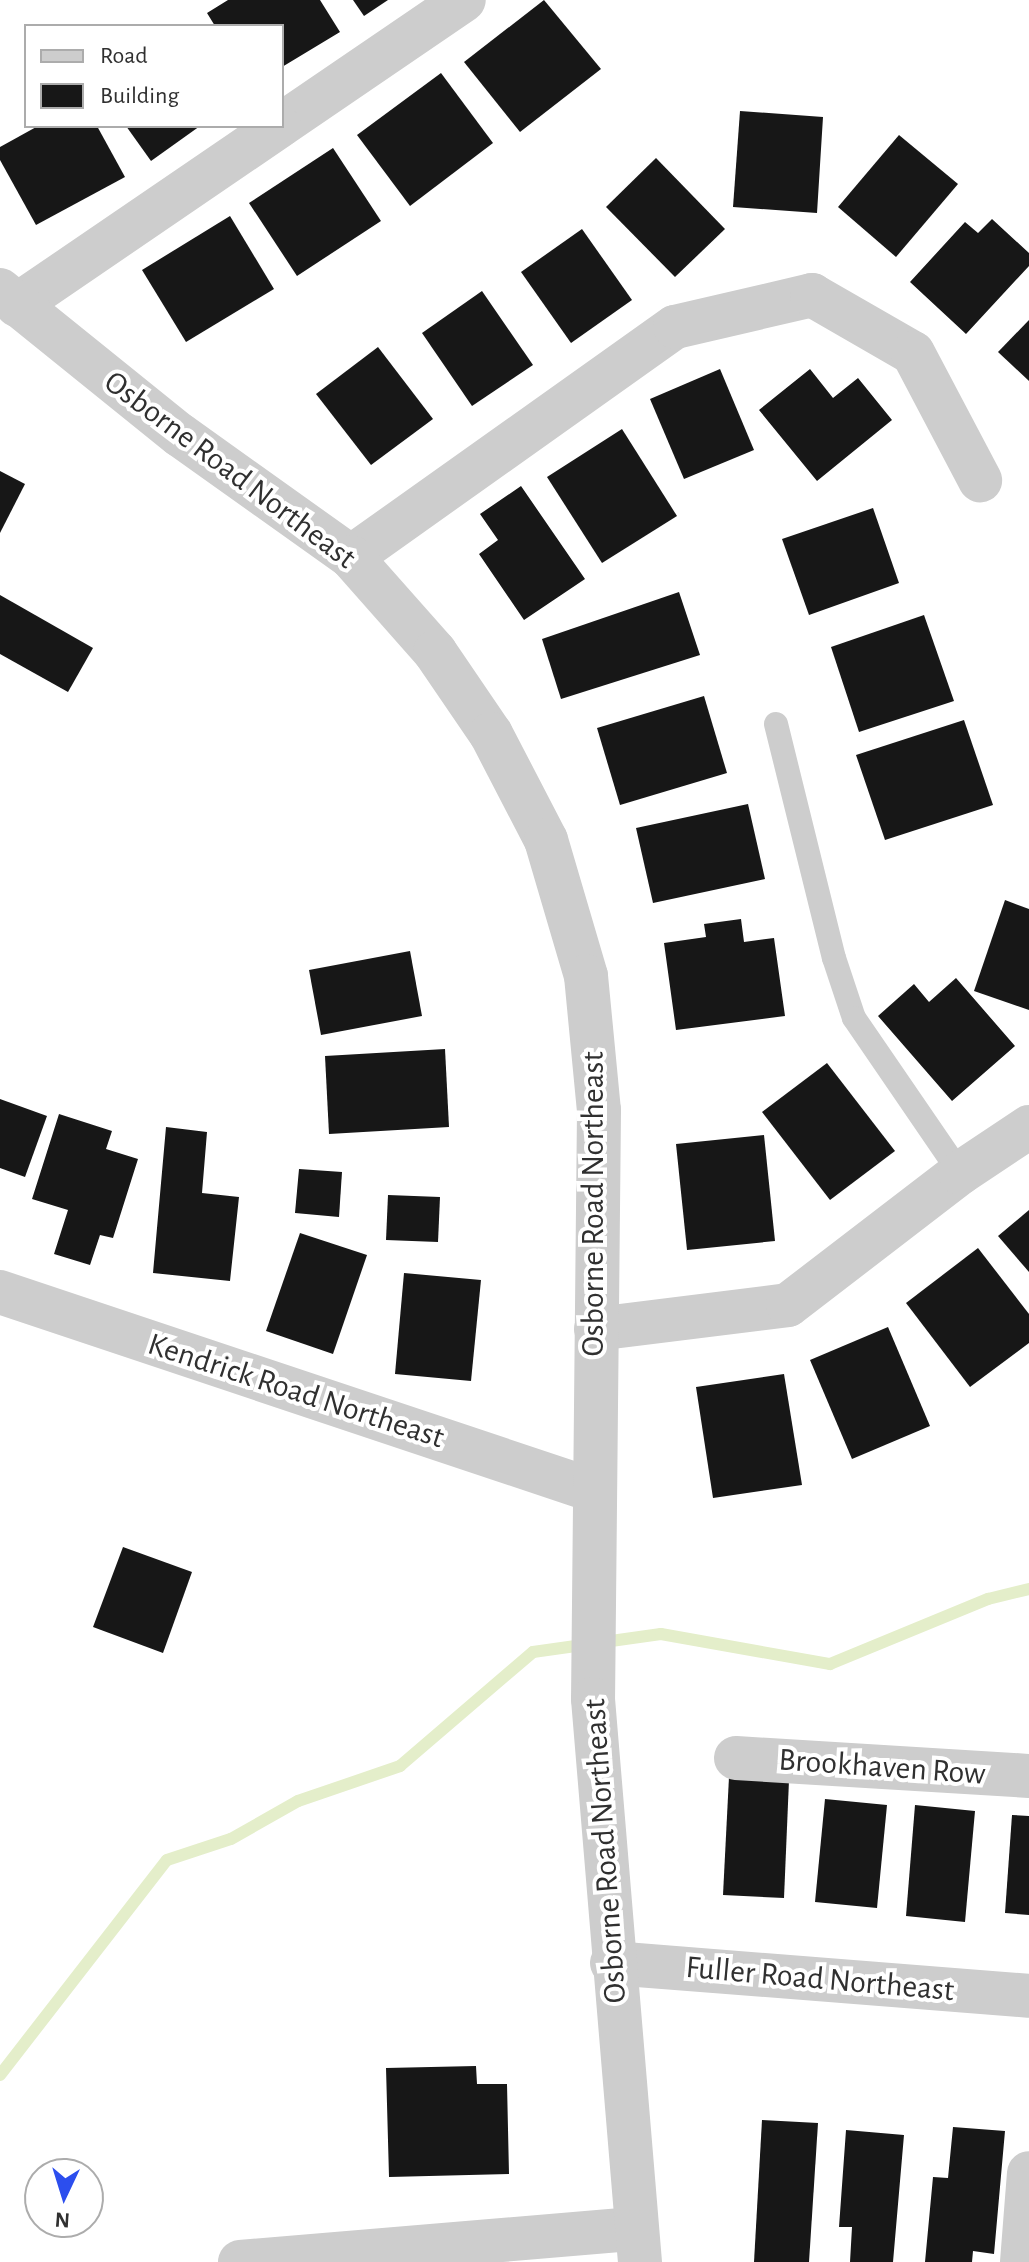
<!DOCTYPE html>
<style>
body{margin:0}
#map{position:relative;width:1029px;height:2262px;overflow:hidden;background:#fff;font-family:"Alegreya Sans",sans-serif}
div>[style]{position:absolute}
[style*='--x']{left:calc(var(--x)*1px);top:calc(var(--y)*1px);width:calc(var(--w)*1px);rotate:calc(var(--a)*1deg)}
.stream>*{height:12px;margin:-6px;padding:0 6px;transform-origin:6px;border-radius:6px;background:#e4eeca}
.building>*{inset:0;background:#171717}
.service>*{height:24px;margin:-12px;padding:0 12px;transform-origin:12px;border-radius:12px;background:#cdcdcd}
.minor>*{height:44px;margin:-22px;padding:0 22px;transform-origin:22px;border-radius:22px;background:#cdcdcd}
.tertiary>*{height:44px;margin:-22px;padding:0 22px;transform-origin:22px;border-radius:22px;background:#cdcdcd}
span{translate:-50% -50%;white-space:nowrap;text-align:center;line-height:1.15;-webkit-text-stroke:8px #fff;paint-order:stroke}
.street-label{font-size:32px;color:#303030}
.legend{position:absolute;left:24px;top:24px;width:260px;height:104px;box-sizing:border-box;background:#fff;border:2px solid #acacac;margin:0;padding:10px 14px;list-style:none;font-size:24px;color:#303030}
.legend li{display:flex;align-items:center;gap:16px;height:40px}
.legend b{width:40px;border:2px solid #acacac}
.north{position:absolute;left:24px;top:2158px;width:80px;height:80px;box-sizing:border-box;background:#fff;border:2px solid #acacac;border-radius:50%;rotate:184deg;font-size:22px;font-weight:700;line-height:32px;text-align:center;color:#303030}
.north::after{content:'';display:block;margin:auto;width:28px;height:36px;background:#2c4eee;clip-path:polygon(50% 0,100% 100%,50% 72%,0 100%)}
</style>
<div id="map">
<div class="stream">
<div style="--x:0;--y:2075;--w:272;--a:-52.2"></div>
<div style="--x:167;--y:1860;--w:67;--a:-18.2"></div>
<div style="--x:231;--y:1839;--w:77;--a:-29.6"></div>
<div style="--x:298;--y:1801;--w:108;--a:-18.9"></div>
<div style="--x:400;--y:1766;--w:175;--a:-40.6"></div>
<div style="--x:533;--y:1652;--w:129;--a:-8"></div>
<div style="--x:661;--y:1634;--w:172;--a:10.1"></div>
<div style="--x:830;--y:1664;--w:171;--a:-22.4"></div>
<div style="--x:988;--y:1599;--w:42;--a:-13.7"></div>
</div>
<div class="building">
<div style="clip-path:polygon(228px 0,320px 0,340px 32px,282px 67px,282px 26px,215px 26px,207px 13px)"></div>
<div style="clip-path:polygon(353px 0,388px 0,364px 16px)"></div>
<div style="clip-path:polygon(544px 0,601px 69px,520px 132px,464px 62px)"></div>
<div style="clip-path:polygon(441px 73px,493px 143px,410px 206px,357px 135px)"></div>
<div style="clip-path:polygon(740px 111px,823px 117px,817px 213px,733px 207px)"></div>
<div style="clip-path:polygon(38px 126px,97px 126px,125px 177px,36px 225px,0 160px,0 147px)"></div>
<div style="clip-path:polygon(126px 126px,200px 126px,151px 161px)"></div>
<div style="clip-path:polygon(899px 135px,958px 184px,896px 257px,838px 207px)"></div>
<div style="clip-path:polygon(333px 148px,381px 221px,297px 276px,249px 203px)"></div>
<div style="clip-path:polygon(656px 158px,725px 229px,675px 277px,606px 207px)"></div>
<div style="clip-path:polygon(230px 216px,274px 289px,186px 342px,142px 270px)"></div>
<div style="clip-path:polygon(992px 219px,1029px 253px,1029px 266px,966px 334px,910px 282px,965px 222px,978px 233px)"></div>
<div style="clip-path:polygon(582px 229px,632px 300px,571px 343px,521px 272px)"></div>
<div style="clip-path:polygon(482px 291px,533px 365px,472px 406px,422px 333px)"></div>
<div style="clip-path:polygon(1029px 320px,1029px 381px,998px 352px)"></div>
<div style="clip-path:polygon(378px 347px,433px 419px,371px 465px,316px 394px)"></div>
<div style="clip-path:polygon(720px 369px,754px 450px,684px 479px,650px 399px)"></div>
<div style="clip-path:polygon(810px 369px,833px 398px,858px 378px,892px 420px,817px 481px,759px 410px)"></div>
<div style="clip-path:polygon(622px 429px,677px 516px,602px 563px,547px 477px)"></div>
<div style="clip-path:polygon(0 471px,25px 484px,0 533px)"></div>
<div style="clip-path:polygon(521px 486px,585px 579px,524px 620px,479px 554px,498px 540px,480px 514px)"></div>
<div style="clip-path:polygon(873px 508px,899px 583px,809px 615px,782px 539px)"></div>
<div style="clip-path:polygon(679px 592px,700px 655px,561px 699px,542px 639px)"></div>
<div style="clip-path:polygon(0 595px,93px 648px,68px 692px,0 654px)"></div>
<div style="clip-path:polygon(924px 615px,954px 701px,859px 732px,831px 647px)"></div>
<div style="clip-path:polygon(704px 696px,727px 773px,620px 805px,597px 728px)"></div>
<div style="clip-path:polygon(964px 720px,993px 805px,885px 840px,856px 755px)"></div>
<div style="clip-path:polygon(748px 804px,765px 879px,653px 903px,636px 828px)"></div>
<div style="clip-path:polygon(1005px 900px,1029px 909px,1029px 1010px,974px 991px)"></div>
<div style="clip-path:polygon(741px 919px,744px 942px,774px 938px,785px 1016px,676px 1030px,664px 943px,706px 937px,704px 924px)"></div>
<div style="clip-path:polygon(410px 951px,422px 1016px,321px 1035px,309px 970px)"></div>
<div style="clip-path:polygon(956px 978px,1015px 1046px,952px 1101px,878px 1016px,914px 984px,929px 1002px)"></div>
<div style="clip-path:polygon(445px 1049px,449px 1127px,329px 1134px,325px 1056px)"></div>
<div style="clip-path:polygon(827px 1063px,895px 1151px,830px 1200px,762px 1112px)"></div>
<div style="clip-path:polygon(0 1099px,47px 1116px,25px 1177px,0 1168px)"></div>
<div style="clip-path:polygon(59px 1114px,112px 1131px,106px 1149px,138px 1159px,113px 1238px,100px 1235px,90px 1265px,54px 1254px,68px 1210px,32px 1199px)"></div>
<div style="clip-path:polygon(166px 1127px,207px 1132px,202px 1193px,239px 1197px,230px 1281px,153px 1273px)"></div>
<div style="clip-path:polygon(764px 1135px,775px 1241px,687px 1250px,676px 1144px)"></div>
<div style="clip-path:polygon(299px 1169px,342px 1172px,339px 1217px,295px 1213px)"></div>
<div style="clip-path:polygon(388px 1195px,440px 1197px,438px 1242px,386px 1240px)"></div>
<div style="clip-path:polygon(1029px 1210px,1029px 1272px,998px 1236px)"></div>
<div style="clip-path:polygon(300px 1233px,367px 1255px,333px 1354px,266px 1331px)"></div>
<div style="clip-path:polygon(978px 1248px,1029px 1314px,1029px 1343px,970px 1387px,906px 1303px)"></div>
<div style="clip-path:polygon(404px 1273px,481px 1280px,471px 1381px,395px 1374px)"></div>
<div style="clip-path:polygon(888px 1327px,930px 1426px,852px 1459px,810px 1360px)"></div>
<div style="clip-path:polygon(784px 1374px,802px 1485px,713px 1498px,696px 1387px)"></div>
<div style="clip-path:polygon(123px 1547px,192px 1572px,163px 1653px,93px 1627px)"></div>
<div style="clip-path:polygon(729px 1777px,789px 1780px,784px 1898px,723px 1895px)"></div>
<div style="clip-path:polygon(825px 1799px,887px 1805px,877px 1908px,815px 1902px)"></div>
<div style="clip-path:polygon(915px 1805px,975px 1811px,965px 1922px,906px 1916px)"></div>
<div style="clip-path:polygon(1012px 1815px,1029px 1816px,1029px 1915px,1005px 1913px)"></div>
<div style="clip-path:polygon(476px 2066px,477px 2084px,507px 2084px,509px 2174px,389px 2177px,386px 2068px)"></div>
<div style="clip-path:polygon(762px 2120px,818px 2123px,809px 2262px,754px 2262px)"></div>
<div style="clip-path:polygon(953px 2127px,1005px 2131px,994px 2254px,973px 2251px,972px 2262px,925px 2262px,933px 2177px,948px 2178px)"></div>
<div style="clip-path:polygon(846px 2130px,904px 2135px,893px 2262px,850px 2262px,852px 2227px,839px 2227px)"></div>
</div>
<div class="service">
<div style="--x:776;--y:724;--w:241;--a:76.1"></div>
<div style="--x:834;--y:958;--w:63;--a:71.6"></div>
<div style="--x:854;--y:1018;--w:188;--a:55.6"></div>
</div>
<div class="minor">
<div style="--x:282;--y:124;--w:220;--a:-34.3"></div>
<div style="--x:17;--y:305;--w:317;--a:-34.3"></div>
<div style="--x:351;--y:557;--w:397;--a:-35.4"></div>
<div style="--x:675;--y:327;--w:141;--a:-13.1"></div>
<div style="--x:812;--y:295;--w:116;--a:29.9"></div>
<div style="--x:913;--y:353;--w:144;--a:62.2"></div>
<div style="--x:0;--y:1292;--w:624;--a:18.49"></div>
<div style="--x:596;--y:1329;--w:193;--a:-7.1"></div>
<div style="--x:788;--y:1305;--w:217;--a:-37.5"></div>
<div style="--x:960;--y:1173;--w:83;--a:-33.7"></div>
<div style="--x:736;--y:1758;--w:294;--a:3.5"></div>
<div style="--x:612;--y:1963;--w:418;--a:4.5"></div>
<div style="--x:240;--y:2262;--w:398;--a:-4.8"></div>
<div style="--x:1022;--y:2262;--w:89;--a:-85.5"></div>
</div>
<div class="tertiary">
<div style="--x:0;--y:290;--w:231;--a:38.9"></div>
<div style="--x:180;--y:435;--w:210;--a:35.5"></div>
<div style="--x:351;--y:557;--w:127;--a:48.5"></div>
<div style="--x:435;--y:652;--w:99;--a:55.7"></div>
<div style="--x:491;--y:734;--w:119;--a:62.6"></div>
<div style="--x:546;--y:840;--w:142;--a:73.6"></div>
<div style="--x:586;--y:976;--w:135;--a:84.5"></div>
<div style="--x:599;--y:1110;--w:589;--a:90.58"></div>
<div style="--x:593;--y:1699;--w:565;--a:85.23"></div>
</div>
<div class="street-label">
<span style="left:230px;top:470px;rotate:37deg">Osborne Road Northeast</span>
<span style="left:593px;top:1204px;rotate:-90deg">Osborne Road Northeast</span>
<span style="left:296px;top:1391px;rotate:18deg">Kendrick Road Northeast</span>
<span style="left:882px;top:1767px;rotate:4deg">Brookhaven Row</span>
<span style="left:605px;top:1851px;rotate:-94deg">Osborne Road Northeast</span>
<span style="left:820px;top:1979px;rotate:5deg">Fuller Road Northeast</span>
</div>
<ul class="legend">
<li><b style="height:10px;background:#cdcdcd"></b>Road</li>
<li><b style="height:22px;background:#171717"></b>Building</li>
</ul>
<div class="north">N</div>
</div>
